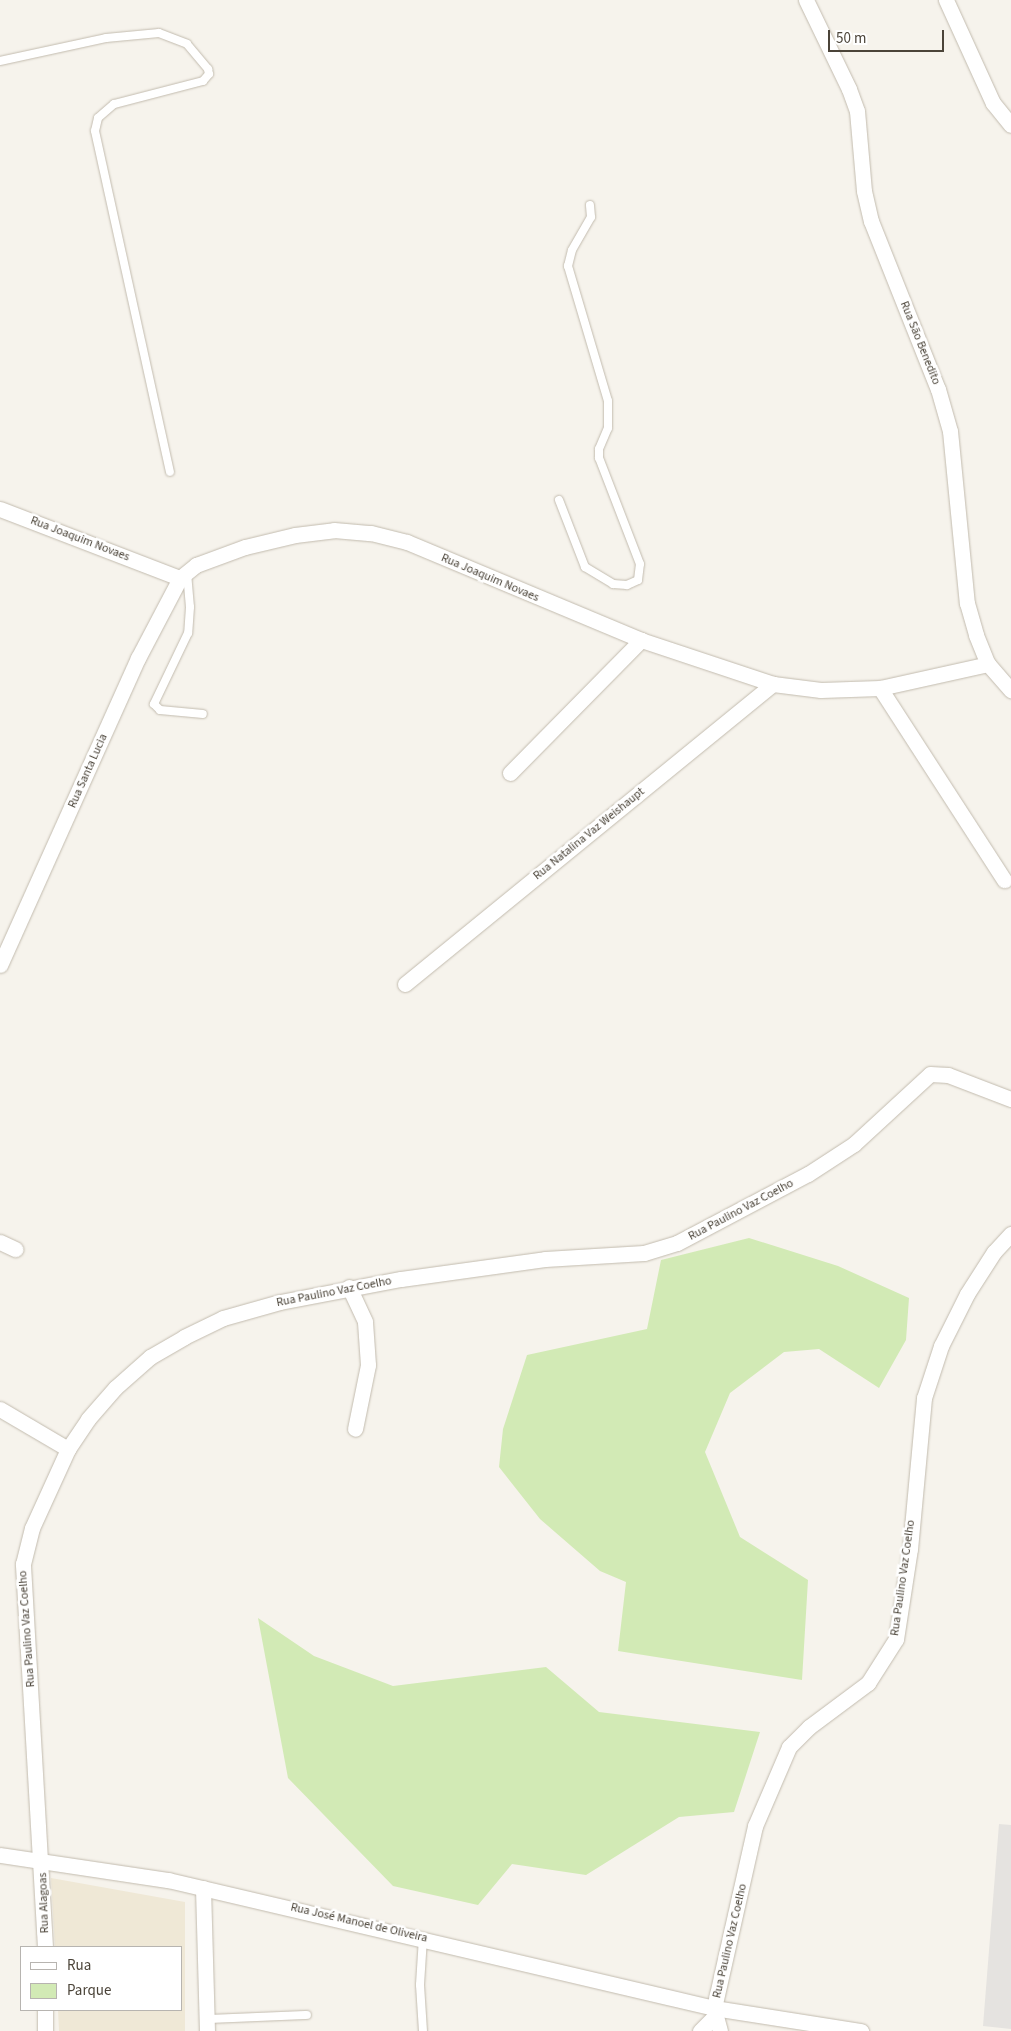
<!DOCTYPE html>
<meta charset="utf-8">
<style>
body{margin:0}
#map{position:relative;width:1011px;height:2031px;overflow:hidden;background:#f6f3ec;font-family:"Source Sans 3",sans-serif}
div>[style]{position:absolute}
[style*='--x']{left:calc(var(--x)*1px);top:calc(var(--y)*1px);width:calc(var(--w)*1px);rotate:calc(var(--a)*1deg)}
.education>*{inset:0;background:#efe8d6}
.green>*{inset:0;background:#d2eab5}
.parking>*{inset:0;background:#e5e3e0}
.roads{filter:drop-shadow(0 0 1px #c2bbae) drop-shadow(0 0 1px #c2bbae)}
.service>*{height:8px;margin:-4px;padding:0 4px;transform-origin:4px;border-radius:4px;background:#fff}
.minor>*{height:15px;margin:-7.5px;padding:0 7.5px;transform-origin:7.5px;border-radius:7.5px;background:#fff}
span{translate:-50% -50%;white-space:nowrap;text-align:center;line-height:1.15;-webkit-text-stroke:5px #fff;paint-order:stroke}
.street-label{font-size:12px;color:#4b4439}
.legend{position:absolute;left:20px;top:1946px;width:162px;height:65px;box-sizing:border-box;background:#fff;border:1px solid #b7b4b0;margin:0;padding:6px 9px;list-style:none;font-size:15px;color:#4b4439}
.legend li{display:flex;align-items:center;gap:10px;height:25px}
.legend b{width:25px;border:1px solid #b7b4b0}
.scale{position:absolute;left:828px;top:30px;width:116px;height:22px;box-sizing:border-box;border:2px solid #4b4439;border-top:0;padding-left:6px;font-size:15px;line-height:18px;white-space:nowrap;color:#4b4439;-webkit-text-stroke:4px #fff;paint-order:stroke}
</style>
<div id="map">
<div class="education">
<div style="clip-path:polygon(51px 1878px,185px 1902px,185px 2031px,59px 2031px,58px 2010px,181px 2010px,181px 1947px,55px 1947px)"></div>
</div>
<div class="green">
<div style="clip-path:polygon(749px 1238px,838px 1266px,909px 1298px,906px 1340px,879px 1388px,819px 1349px,784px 1352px,730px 1393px,705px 1452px,740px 1537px,808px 1580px,802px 1680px,618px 1651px,626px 1582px,600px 1571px,540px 1519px,499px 1467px,503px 1429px,527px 1355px,647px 1329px,661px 1260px)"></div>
<div style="clip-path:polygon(258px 1618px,314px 1656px,393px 1686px,546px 1667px,599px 1712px,760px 1732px,734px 1812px,679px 1817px,586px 1875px,512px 1864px,478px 1905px,393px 1886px,288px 1778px)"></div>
</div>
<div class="parking">
<div style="clip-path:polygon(999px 1824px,1011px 1825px,1011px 2029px,983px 2026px)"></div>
</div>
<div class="roads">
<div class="service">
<div style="--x:0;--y:61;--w:108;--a:-12.2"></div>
<div style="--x:106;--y:38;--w:53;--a:-5.4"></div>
<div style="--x:159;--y:33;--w:30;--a:21"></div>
<div style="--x:187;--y:44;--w:33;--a:50"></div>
<div style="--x:208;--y:69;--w:5;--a:79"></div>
<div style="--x:209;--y:74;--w:9;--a:131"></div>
<div style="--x:203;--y:81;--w:92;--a:165.5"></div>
<div style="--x:114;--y:104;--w:21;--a:139"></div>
<div style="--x:98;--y:118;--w:13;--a:103"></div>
<div style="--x:95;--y:131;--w:349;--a:77.6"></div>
<div style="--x:559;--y:500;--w:72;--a:68.8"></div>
<div style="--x:585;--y:567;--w:33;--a:31"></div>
<div style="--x:613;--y:584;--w:14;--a:4"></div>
<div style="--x:627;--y:585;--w:12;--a:-24"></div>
<div style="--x:638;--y:580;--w:16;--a:-83"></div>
<div style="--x:640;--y:564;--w:114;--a:-111.1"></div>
<div style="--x:599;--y:458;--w:9;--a:-90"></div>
<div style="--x:599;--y:449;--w:23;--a:-67"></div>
<div style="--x:608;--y:428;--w:27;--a:-90"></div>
<div style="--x:608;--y:401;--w:141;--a:-106.5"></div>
<div style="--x:568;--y:266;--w:16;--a:-76"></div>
<div style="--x:572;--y:250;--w:38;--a:-60"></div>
<div style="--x:591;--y:217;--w:12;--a:-95"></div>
<div style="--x:187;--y:573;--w:34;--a:85"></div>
<div style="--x:190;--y:607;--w:26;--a:94"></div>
<div style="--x:188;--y:633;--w:79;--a:115.6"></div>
<div style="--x:154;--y:704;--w:8;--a:45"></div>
<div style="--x:160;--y:710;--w:43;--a:5.3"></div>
<div style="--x:423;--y:1938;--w:47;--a:93.7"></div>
<div style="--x:420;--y:1985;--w:46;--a:86.3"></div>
<div style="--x:207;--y:2019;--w:100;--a:-2.3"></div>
</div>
<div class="minor">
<div style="--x:806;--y:0;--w:99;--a:64.2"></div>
<div style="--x:849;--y:89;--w:23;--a:70"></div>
<div style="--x:857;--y:111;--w:80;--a:85"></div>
<div style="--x:864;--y:191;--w:31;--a:77"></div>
<div style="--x:871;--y:221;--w:181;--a:68.3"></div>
<div style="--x:938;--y:389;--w:44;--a:74.1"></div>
<div style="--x:950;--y:431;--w:173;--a:84.4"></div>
<div style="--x:967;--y:603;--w:33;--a:74"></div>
<div style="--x:976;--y:635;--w:31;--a:68"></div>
<div style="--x:988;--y:664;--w:35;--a:49"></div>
<div style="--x:946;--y:0;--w:113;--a:65.5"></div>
<div style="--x:993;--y:103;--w:28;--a:51"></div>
<div style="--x:0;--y:509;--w:193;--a:21"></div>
<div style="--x:180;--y:578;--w:21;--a:-39"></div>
<div style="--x:196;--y:565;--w:52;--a:-20.2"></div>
<div style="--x:245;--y:547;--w:51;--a:-13.5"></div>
<div style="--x:295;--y:535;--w:39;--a:-7"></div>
<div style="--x:334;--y:530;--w:37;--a:5"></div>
<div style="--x:371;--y:533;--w:37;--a:14"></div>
<div style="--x:407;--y:542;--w:254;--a:22.7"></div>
<div style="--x:641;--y:640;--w:139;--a:18.4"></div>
<div style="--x:773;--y:684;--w:48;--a:7.1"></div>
<div style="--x:821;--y:690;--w:59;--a:-1.9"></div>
<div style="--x:880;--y:688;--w:111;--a:-12.5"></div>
<div style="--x:880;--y:688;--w:229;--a:57.1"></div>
<div style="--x:510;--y:773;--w:187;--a:-45.4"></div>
<div style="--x:0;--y:965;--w:337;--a:-65.8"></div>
<div style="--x:138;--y:658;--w:90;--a:-62.3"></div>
<div style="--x:405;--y:984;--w:475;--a:-39.2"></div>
<div style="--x:0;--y:1242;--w:17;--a:25"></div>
<div style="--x:349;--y:1287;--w:38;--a:65"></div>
<div style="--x:365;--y:1322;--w:43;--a:86"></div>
<div style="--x:368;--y:1365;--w:65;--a:101.5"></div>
<div style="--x:0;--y:1409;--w:79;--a:30.5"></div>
<div style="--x:0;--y:1855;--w:170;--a:8.5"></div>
<div style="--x:168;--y:1880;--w:561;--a:13.19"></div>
<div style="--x:714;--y:2008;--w:149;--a:8.9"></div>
<div style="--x:203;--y:1888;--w:143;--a:88.4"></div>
<div style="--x:45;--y:1947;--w:384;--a:-93.3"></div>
<div style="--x:23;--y:1564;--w:37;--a:-76"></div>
<div style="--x:32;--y:1528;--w:87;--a:-65.5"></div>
<div style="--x:68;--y:1449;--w:36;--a:-56"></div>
<div style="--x:88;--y:1419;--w:41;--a:-48.9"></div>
<div style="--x:115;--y:1388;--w:47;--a:-41.5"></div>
<div style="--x:150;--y:1357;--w:39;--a:-30"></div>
<div style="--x:184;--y:1337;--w:43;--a:-26"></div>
<div style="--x:223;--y:1318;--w:59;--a:-15.7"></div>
<div style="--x:280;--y:1302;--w:123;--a:-10.8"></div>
<div style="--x:401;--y:1279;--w:145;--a:-7.9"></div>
<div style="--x:545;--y:1259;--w:99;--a:-3.5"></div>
<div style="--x:644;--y:1253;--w:34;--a:-17"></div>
<div style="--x:677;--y:1243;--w:148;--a:-27.8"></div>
<div style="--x:808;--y:1174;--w:55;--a:-33.1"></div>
<div style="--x:854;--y:1144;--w:103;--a:-42.6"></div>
<div style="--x:930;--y:1074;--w:18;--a:3"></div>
<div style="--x:948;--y:1075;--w:67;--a:20.9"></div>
<div style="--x:45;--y:2010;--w:21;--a:90"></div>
<div style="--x:700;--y:2031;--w:21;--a:-45"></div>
<div style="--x:720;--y:2031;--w:24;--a:-105"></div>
<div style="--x:714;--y:2008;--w:187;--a:-77.3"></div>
<div style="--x:755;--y:1826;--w:86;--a:-66.7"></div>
<div style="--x:789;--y:1747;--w:28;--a:-45"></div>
<div style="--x:809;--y:1727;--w:74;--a:-36.7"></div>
<div style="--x:868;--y:1683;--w:52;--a:-57.5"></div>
<div style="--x:896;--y:1639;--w:91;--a:-81.2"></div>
<div style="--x:910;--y:1549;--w:152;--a:-84.7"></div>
<div style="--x:924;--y:1398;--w:55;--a:-71.9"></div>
<div style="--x:941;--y:1346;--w:58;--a:-63.4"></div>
<div style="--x:967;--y:1294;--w:50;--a:-57.3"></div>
<div style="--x:994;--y:1252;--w:25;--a:-47"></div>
</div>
</div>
<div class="street-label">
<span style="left:920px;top:343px;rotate:68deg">Rua São Benedito</span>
<span style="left:80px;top:539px;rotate:21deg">Rua Joaquim Novaes</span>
<span style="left:490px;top:578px;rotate:23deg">Rua Joaquim Novaes</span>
<span style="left:88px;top:771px;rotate:-66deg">Rua Santa Lucia</span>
<span style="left:589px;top:834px;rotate:-39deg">Rua Natalina Vaz Weishaupt</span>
<span style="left:741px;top:1210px;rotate:-28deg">Rua Paulino Vaz Coelho</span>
<span style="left:334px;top:1292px;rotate:-11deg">Rua Paulino Vaz Coelho</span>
<span style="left:903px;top:1578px;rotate:-82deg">Rua Paulino Vaz Coelho</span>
<span style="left:27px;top:1629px;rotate:-94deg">Rua Paulino Vaz Coelho</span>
<span style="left:44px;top:1903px;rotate:-92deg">Rua Alagoas</span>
<span style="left:359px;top:1923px;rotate:13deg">Rua José Manoel de Oliveira</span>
<span style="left:730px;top:1941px;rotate:-77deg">Rua Paulino Vaz Coelho</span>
</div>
<ul class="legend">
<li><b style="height:6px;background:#fff"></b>Rua</li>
<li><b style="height:14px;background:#d2eab5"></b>Parque</li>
</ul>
<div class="scale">50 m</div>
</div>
